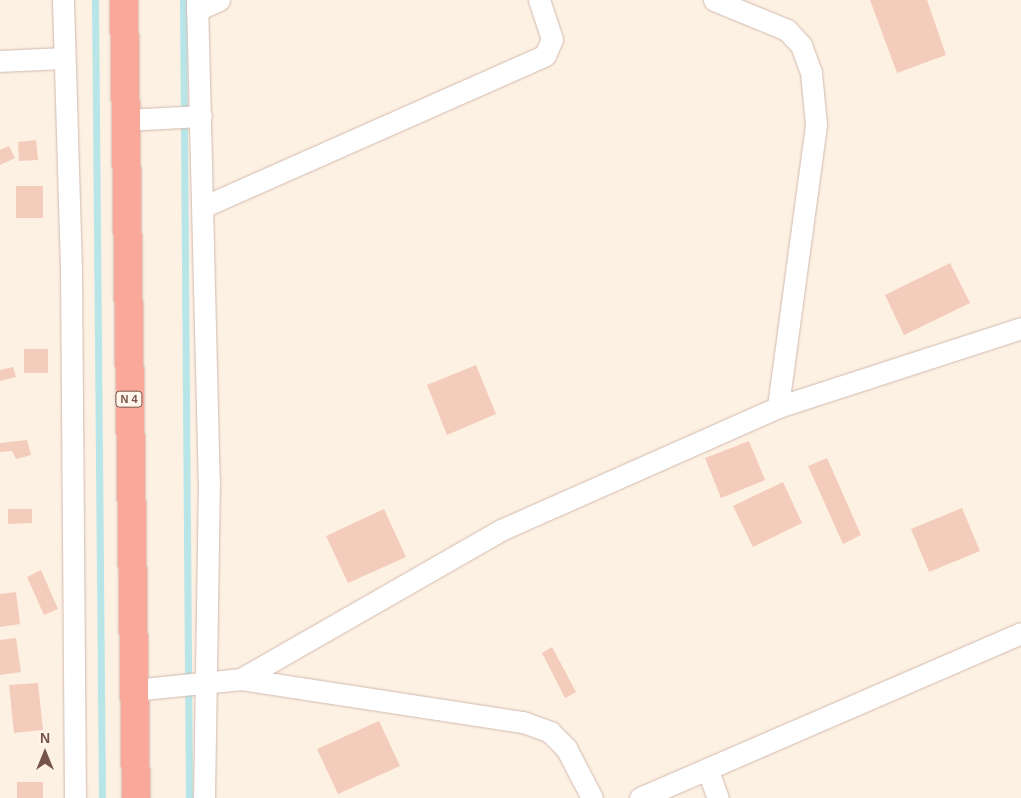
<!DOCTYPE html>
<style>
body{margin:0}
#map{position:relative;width:1021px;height:798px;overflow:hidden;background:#fdf1e4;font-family:Helvetica,sans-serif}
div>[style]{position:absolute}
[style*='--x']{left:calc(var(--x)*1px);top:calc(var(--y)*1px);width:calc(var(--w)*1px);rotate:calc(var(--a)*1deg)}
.stream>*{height:7px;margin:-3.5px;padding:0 3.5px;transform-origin:3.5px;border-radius:3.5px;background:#b8e5e8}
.building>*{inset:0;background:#f4ccbb}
.roads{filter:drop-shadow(0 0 1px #d1b9ad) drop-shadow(0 0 1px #d1b9ad)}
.street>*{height:21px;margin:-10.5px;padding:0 10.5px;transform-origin:10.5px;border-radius:10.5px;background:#fff}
.highway>*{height:28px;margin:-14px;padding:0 14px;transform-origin:14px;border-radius:14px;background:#faa899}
span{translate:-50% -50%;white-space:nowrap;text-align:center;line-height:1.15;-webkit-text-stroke:4.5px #fff5eb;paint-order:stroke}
.shield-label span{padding:1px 4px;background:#fff5eb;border:1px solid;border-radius:4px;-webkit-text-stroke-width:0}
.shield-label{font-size:11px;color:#775449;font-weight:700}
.north{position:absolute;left:20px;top:728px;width:50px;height:50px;-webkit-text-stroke:4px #fff5eb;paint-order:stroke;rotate:0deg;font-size:14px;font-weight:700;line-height:20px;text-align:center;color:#775449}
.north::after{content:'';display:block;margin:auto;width:18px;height:22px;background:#775449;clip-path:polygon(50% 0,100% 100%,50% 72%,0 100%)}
</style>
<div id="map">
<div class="stream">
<div style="--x:95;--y:0;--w:798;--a:89.5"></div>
<div style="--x:183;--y:0;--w:798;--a:89.57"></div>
</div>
<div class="building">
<div style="clip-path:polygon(870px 0,927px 0,946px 55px,897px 73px)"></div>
<div style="clip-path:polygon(36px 140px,38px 160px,19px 161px,18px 142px)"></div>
<div style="clip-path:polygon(9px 146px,15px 158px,0 165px,0 150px)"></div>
<div style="clip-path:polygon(16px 186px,43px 186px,43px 218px,16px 218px)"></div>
<div style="clip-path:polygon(950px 263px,970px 303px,904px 335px,885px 295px)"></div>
<div style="clip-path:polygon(24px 349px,48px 349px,48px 373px,24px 373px)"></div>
<div style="clip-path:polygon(476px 365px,496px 414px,447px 435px,427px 385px)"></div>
<div style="clip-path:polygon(13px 367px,16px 377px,0 381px,0 370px)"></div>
<div style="clip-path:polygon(27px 440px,31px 455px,16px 459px,12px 451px,0 452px,0 443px)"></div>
<div style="clip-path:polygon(749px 441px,765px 480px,721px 498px,705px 458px)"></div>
<div style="clip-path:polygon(827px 458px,861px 535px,843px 544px,808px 466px)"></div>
<div style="clip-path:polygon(783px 482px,802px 523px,753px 547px,733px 506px)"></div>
<div style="clip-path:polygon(962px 508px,980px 551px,929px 572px,911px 529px)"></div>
<div style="clip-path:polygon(8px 509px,32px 509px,32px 523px,8px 524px)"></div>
<div style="clip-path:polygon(384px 509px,406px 557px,348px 583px,326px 536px)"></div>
<div style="clip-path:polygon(41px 570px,58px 609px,44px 615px,27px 577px)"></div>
<div style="clip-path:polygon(16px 592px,20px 624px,0 627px,0 594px)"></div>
<div style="clip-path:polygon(16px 638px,21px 672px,0 675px,0 640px)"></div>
<div style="clip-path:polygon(552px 647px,576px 692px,565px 698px,542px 653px)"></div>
<div style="clip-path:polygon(38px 683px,43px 730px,14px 733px,9px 685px)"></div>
<div style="clip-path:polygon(379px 721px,400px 766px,338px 794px,317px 749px)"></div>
<div style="clip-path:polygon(17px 782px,43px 782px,43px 798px,17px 798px)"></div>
</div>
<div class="roads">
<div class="street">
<div style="--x:63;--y:0;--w:269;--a:88.3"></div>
<div style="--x:71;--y:269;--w:529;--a:89.57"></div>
<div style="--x:197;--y:0;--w:480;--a:88.6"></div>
<div style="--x:209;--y:480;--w:318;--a:90.9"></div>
<div style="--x:714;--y:0;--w:79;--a:22.3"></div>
<div style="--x:787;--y:30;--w:21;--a:47"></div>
<div style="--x:801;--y:45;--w:29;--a:70"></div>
<div style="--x:811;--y:72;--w:53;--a:84.6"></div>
<div style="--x:816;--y:125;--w:285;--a:97.7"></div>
<div style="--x:197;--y:10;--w:24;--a:-24"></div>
<div style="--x:0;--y:61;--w:64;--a:-2.7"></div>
<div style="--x:125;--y:120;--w:76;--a:-3"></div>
<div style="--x:205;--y:206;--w:372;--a:-23.9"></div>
<div style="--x:545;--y:55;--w:17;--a:-66"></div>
<div style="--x:552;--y:39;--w:41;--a:-108.4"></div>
<div style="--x:241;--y:679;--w:285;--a:8.7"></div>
<div style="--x:523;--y:722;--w:29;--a:20"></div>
<div style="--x:550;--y:732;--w:23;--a:45"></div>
<div style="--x:566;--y:748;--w:56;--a:62.5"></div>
<div style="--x:133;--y:690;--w:109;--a:-5.8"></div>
<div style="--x:241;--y:679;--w:300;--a:-29.8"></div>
<div style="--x:501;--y:530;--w:303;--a:-23.9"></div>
<div style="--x:778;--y:407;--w:256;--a:-18"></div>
<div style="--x:708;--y:771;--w:29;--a:70"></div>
<div style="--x:640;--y:798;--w:415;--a:-23.4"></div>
</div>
<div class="highway">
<div style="--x:124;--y:0;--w:798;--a:89.14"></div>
</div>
</div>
<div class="shield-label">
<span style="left:129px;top:399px">N 4</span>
</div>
<div class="north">N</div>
</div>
